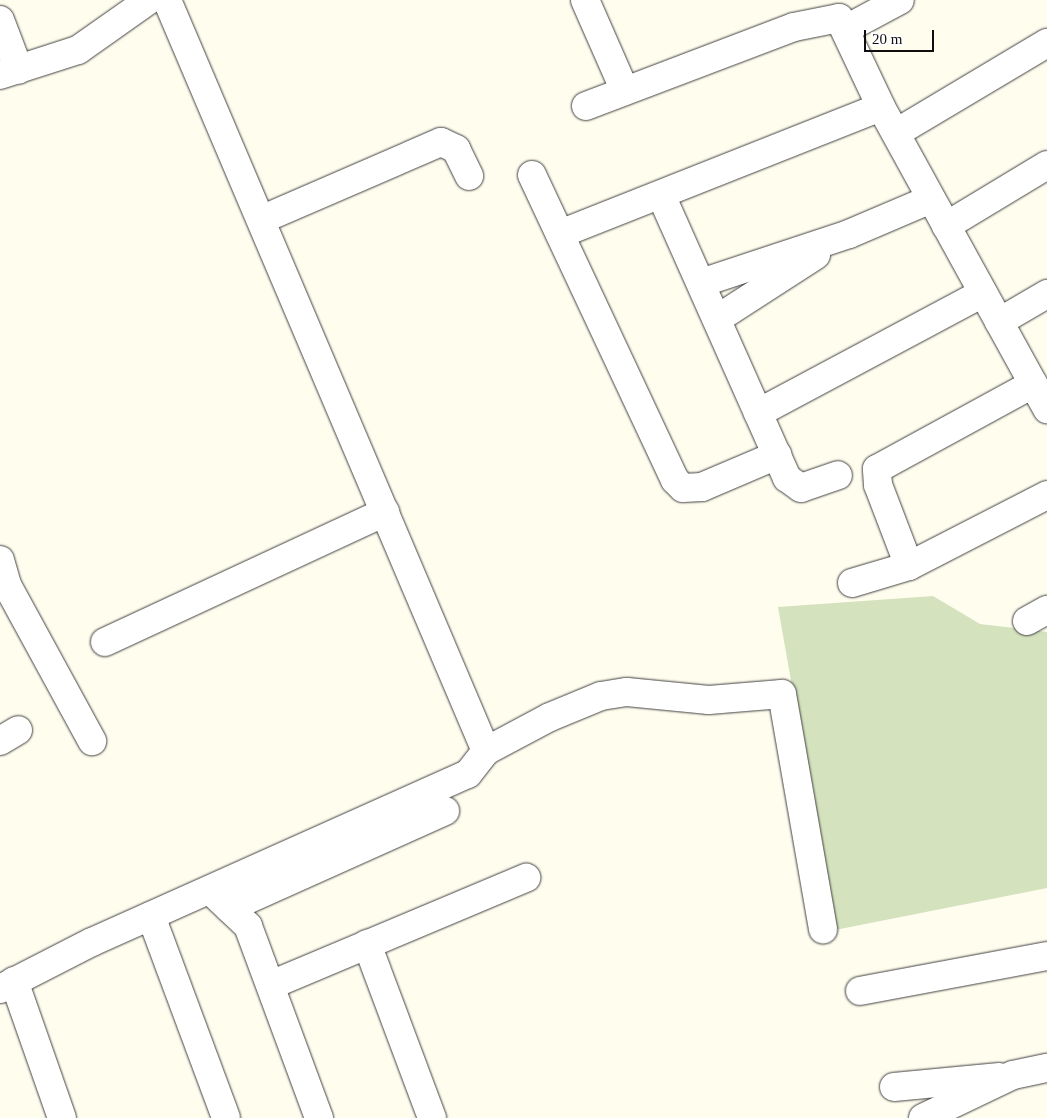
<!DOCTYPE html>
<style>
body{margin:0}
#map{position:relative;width:1047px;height:1118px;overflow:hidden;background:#fffdee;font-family:Georgia,serif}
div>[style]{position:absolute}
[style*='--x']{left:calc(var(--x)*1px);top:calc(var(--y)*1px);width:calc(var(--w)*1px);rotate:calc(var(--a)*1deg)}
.cemetery>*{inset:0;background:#d4e2be}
.roads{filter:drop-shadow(0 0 1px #414141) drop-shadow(0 0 1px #414141)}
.minor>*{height:28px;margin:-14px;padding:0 14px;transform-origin:14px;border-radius:14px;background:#fff}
span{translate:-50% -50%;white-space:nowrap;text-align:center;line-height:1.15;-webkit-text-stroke:5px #fff;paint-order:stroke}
.scale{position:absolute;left:864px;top:30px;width:70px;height:22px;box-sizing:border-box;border:2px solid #0e0e0e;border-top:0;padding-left:6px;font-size:15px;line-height:18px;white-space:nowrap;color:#0e0e0e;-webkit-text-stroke:4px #fff;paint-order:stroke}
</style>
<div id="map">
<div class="cemetery">
<div style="clip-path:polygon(933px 596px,980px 624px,1047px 632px,1047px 888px,835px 930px,778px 607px)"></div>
</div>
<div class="roads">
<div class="minor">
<div style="--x:167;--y:0;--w:816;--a:66.99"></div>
<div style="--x:585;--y:0;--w:99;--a:66.3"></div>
<div style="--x:0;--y:20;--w:53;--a:69.2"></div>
<div style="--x:846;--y:29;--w:61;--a:-28.2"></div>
<div style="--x:0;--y:75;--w:82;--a:-17.8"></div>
<div style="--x:78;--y:50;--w:87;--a:-35.2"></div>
<div style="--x:586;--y:106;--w:222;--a:-20.8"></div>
<div style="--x:794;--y:27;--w:46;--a:-11.3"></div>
<div style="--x:839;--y:18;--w:98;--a:64.7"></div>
<div style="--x:881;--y:107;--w:345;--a:61.2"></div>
<div style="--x:896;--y:133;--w:176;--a:-30.8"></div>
<div style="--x:532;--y:175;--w:337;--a:64.9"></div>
<div style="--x:675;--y:480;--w:11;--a:45"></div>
<div style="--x:683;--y:488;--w:19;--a:-3"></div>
<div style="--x:702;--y:487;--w:82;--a:-23.1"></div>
<div style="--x:661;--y:195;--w:310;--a:66"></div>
<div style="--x:787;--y:478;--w:17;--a:36"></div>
<div style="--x:801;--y:488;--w:39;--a:-19"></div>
<div style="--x:263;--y:219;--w:194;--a:-23.4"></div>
<div style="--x:441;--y:142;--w:17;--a:25"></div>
<div style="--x:456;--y:149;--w:30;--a:64"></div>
<div style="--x:946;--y:226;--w:118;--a:-31.1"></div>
<div style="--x:560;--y:234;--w:345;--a:-21.6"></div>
<div style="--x:701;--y:283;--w:156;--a:-18.3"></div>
<div style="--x:849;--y:234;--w:89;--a:-23.1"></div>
<div style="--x:717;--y:319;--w:118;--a:-32.9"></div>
<div style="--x:999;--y:322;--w:56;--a:-30.3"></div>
<div style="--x:758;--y:413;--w:255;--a:-28.1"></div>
<div style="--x:0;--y:560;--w:26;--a:74"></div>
<div style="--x:7;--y:585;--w:178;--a:61.4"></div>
<div style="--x:909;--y:566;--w:87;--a:-110.9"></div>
<div style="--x:878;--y:485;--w:16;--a:-94"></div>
<div style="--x:877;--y:469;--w:178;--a:-28.6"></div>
<div style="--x:852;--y:583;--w:59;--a:-16.6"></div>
<div style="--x:909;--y:566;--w:155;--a:-27.2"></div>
<div style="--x:1027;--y:621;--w:23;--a:-29"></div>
<div style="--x:105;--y:642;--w:309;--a:-24.9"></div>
<div style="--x:0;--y:741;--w:21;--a:-31"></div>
<div style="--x:211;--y:891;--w:51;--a:43.4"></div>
<div style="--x:248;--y:926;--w:205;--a:69.7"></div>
<div style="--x:229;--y:908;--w:237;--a:-24.2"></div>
<div style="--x:151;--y:916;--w:215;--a:69.6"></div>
<div style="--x:367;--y:944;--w:186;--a:69.5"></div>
<div style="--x:14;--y:981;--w:145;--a:70.7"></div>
<div style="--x:271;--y:985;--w:277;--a:-22.8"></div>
<div style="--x:0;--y:989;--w:103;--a:-27.1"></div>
<div style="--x:92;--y:942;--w:412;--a:-24.1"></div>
<div style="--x:468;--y:774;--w:29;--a:-52"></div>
<div style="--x:486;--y:751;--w:72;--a:-28"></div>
<div style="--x:550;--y:717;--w:55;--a:-22.4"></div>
<div style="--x:601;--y:696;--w:26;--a:-9"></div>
<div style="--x:627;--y:692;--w:82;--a:5.6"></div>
<div style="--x:709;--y:700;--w:73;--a:-4.7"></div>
<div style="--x:782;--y:694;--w:239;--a:80.1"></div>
<div style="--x:860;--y:991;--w:190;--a:-10.6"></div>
<div style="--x:894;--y:1087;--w:106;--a:-5.4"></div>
<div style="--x:923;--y:1118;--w:100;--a:-25.5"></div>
<div style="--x:1013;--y:1075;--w:35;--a:-12"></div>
</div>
</div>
<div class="scale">20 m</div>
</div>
